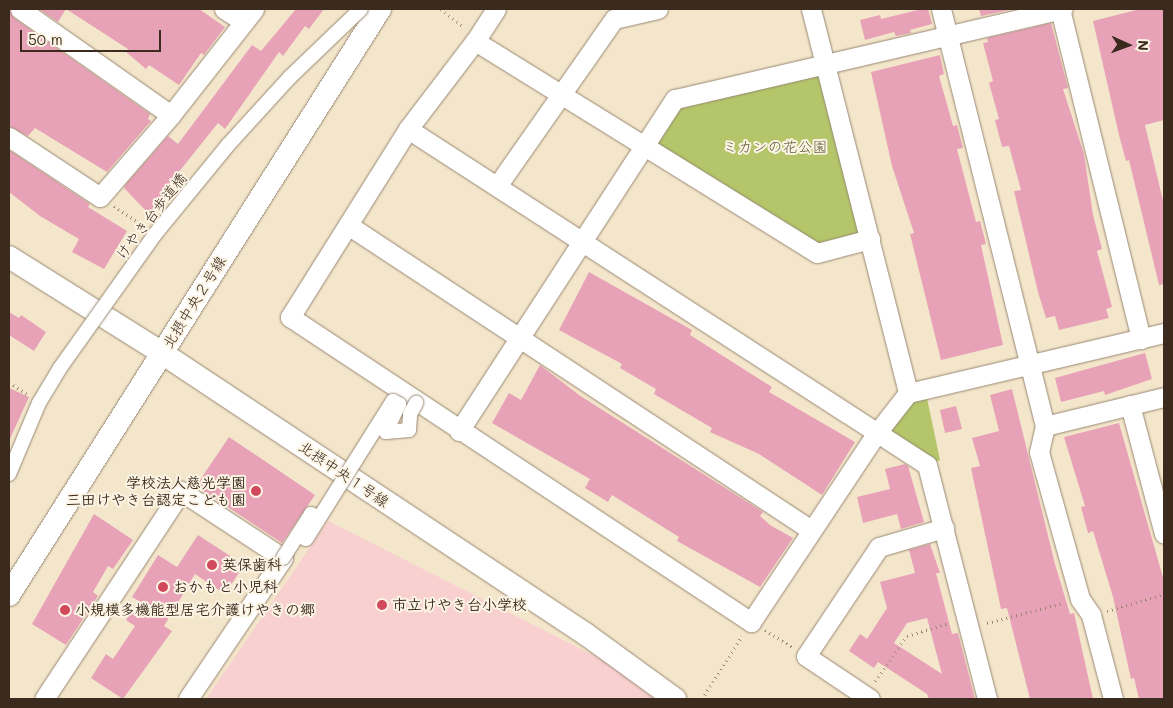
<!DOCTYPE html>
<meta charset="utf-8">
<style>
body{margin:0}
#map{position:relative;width:1173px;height:708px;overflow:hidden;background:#f4e6cb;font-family:Mali,"Klee One",sans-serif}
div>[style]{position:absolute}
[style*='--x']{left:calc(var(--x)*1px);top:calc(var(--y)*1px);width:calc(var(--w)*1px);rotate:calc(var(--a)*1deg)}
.built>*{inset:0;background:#f7d0cf}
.green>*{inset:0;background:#b4c669}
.building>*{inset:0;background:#e8a2b8}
.path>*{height:3px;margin-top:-1.5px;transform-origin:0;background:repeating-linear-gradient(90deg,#988874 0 1px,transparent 0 5px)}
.roads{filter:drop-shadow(0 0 1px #988874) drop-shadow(0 0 1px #988874)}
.minor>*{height:19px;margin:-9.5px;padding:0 9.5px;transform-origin:9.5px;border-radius:9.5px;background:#fff}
.tertiary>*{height:22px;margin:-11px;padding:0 11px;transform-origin:11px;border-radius:11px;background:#fff}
.bridges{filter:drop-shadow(0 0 1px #988874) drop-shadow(0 0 1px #988874)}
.pedestrian-bridge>*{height:14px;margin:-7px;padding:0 7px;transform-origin:7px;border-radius:7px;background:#fff}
.dots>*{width:14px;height:14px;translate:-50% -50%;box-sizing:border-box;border:2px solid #fcf5e5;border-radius:50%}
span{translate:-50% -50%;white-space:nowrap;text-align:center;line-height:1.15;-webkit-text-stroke:4px #fcf5e5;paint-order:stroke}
.park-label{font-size:15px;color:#5f5934}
.street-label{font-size:15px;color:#3b2a1e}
.poi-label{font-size:15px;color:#3b2a1e;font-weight:700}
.right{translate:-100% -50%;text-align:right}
.left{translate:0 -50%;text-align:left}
.frame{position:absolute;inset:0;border:10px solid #3b2a1e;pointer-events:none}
.north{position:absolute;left:1103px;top:20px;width:50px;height:50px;-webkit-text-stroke:4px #fcf5e5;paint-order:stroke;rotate:92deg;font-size:14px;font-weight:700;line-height:20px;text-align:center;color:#3b2a1e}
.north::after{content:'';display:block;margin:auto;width:18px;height:22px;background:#3b2a1e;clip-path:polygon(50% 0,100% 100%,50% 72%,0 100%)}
.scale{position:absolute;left:20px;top:30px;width:141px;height:22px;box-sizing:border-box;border:2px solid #3b2a1e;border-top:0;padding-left:6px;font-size:15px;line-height:18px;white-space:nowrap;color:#3b2a1e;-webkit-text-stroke:4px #fcf5e5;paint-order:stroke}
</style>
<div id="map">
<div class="built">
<div style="clip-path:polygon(328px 521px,660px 689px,673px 699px,206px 699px)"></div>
</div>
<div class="green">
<div style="clip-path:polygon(824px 63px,870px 239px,817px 253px,644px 144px,675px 99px)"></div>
<div style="clip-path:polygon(925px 389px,940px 460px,927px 465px,876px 434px)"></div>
</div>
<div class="building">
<div style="clip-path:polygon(9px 9px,14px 18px,150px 114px,148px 119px,151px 121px,107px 172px,35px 128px,28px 136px,9px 126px)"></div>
<div style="clip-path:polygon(39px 9px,199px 9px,225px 27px,204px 55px,201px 53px,179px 85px,149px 65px,146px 69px,126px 52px,128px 49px,66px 9px,58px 22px)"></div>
<div style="clip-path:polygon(296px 9px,324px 9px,309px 29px,305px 26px,283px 56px,279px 52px,225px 129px,218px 123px,166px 188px,170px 193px,150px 215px,124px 188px,126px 184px,168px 136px,178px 144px,252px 45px,261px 51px)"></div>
<div style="clip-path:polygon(922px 9px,928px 9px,932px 24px,910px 30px,911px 33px,896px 36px,894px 32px,865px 40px,860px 20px,880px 15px,881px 19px)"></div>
<div style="clip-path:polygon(979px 9px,1014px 9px,981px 16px)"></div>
<div style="clip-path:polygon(1140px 9px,1164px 9px,1164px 120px,1145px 125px,1164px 205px,1164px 284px,1159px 285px,1129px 160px,1126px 161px,1119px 135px,1093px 21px)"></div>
<div style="clip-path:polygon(1051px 23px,1068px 88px,1063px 89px,1084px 154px,1093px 215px,1102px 249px,1097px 251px,1112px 307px,1106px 309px,1109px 318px,1059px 330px,1055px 316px,1046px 318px,1038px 292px,1014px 191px,1021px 190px,1009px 146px,1002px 147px,995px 120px,999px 119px,989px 83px,993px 81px,983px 43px,988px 42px,987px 38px)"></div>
<div style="clip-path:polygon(940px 55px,944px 74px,939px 76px,953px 126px,957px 125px,963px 148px,957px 149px,976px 222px,980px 221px,986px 244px,981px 245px,1003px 345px,941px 360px,910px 234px,914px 233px,892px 166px,871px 72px)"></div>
<div style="clip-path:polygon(9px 150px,90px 204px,88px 207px,127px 231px,104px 269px,72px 252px,79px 239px,40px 216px,9px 192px)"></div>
<div style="clip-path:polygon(589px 272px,692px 330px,690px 335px,772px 387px,769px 392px,855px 442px,822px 495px,759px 454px,710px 432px,712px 428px,654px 394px,656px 389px,620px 368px,622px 364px,559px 330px)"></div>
<div style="clip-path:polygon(9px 312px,19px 318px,21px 315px,46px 332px,34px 351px,9px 335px)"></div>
<div style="clip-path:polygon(1145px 353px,1152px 379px,1105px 395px,1104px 391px,1061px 402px,1055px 378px)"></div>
<div style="clip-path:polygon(540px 365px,579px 395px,763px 512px,760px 516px,770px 525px,793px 538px,760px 587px,677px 541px,679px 537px,612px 495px,608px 502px,585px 488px,590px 479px,492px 423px,509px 393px,521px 400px)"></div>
<div style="clip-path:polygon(9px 388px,29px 397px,9px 441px)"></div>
<div style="clip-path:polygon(1012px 389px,1055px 564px,1070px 614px,1074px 613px,1093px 699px,1030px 699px,1007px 608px,1001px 609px,971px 468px,980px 466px,972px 438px,999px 431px,990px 395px)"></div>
<div style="clip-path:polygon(956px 406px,962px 429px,945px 433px,940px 410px)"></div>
<div style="clip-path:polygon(1119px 423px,1164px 581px,1164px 699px,1139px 699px,1134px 678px,1131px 679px,1113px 597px,1093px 531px,1088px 533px,1081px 507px,1085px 506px,1064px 437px)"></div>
<div style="clip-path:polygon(229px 437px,315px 495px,282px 543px,196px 486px)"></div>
<div style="clip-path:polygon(905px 464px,908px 466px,924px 522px,901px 529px,897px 514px,863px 523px,857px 497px,890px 489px,885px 469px)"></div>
<div style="clip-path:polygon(94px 514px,133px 540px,113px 569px,108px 566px,93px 592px,98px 596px,66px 645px,32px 624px)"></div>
<div style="clip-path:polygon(198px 535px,244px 565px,225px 594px,195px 574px,164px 626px,172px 631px,123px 699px,91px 678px,106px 654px,113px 659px,135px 626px,126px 620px,139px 601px,132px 597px,158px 555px,177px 567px)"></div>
<div style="clip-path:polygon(evenodd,930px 544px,940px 573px,936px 573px,952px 634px,958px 633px,975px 699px,929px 699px,927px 694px,878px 662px,874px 668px,849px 651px,860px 634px,867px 639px,887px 608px,880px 582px,915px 573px,909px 550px,930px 544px,927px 618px,942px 674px,894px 643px,907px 623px,927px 618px)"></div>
</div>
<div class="path">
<div style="--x:441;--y:9;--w:29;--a:38"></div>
<div style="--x:114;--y:206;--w:34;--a:34"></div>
<div style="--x:9;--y:382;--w:22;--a:34"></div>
<div style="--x:1107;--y:611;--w:59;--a:-16.6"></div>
<div style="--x:987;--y:623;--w:79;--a:-14.7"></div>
<div style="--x:765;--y:630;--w:32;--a:32"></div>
<div style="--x:875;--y:681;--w:55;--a:-54.6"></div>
<div style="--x:907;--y:636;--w:44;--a:-17.2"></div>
<div style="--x:702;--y:699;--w:75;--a:-57.6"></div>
</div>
<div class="roads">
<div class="minor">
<div style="--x:20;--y:9;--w:184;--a:35.1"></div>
<div style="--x:224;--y:9;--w:24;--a:33"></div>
<div style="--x:496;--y:9;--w:38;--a:123"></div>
<div style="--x:475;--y:41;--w:111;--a:127.3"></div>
<div style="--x:408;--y:129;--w:222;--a:122.1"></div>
<div style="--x:290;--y:317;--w:553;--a:33.49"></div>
<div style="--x:751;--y:622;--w:226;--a:-56.4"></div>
<div style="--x:876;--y:434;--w:52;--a:-52"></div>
<div style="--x:908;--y:393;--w:263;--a:-13.2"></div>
<div style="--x:811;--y:9;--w:396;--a:75.8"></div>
<div style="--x:941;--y:9;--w:430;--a:76"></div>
<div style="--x:1045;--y:426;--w:27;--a:103"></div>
<div style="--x:1039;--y:452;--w:153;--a:74.4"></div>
<div style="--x:1080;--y:599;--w:19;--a:55"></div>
<div style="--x:1091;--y:615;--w:87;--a:75.3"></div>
<div style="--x:1060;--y:9;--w:340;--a:76.2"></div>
<div style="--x:475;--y:41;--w:402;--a:31.8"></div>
<div style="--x:817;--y:253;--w:55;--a:-14.8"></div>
<div style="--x:408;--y:129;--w:618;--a:32.92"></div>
<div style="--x:927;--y:465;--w:242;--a:75.6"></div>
<div style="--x:9;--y:137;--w:109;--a:33.4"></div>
<div style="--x:100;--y:197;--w:108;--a:-49.1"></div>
<div style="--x:171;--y:115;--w:135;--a:-51.9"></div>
<div style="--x:497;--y:186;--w:204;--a:-55"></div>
<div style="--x:614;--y:19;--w:45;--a:-12.8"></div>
<div style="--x:348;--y:225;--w:554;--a:33.37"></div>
<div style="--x:1130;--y:405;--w:133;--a:75.2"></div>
<div style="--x:1045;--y:426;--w:122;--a:-13.7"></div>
<div style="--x:459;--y:431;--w:396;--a:-57"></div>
<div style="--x:675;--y:99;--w:398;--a:-13.1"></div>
<div style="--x:44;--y:699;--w:249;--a:-56.6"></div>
<div style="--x:181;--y:491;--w:122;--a:33.3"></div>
<div style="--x:283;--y:558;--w:170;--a:124"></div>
<div style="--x:870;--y:699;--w:77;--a:-146.1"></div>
<div style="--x:806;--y:656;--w:131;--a:-56.2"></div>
<div style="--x:879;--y:547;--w:68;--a:-16.3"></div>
</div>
<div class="tertiary">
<div style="--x:9;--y:257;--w:181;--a:32.1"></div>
<div style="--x:162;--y:353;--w:510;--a:33.57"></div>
<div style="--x:587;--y:635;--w:109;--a:36"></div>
<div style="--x:9;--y:595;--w:694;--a:-57.66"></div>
</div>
</div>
<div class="bridges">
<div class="pedestrian-bridge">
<div style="--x:9;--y:474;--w:77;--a:-67.1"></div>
<div style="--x:39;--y:403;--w:41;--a:-59"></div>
<div style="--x:60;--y:368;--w:166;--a:-54.6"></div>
<div style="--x:156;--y:233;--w:114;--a:-50.7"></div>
<div style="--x:228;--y:145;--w:92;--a:-47.6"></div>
<div style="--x:290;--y:77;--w:98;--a:-43.8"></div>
<div style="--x:283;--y:558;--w:52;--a:-57.5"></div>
<div style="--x:311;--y:514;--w:4;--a:27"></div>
<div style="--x:315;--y:516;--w:25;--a:122"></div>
<div style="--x:302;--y:537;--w:4;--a:27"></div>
<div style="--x:306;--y:539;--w:163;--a:-57.8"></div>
<div style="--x:393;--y:401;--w:7;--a:27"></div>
<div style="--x:399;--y:404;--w:31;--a:115"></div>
<div style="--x:386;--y:432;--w:23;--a:-5"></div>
<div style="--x:409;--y:430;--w:16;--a:-86"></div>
<div style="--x:410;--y:414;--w:13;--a:-61"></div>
</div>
</div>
<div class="dots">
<div style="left:256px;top:491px;background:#d1495b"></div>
<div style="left:212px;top:565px;background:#d1495b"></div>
<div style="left:163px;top:587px;background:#d1495b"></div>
<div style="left:382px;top:605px;background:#d1495b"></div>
<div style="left:65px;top:610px;background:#d1495b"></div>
</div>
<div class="park-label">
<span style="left:775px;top:147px">ミカンの花公園</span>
</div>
<div class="street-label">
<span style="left:151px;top:216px;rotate:-52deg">けやき台歩道橋</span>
<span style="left:194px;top:302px;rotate:-58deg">北摂中央２号線</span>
<span style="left:344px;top:474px;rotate:34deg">北摂中央１号線</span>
</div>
<div class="poi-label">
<span class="right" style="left:246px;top:491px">学校法人慈光学園<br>三田けやき台認定こども園</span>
<span class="left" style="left:222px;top:565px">英保歯科</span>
<span class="left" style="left:173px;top:587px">おかもと小児科</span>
<span class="left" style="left:392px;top:605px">市立けやき台小学校</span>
<span class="left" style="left:75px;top:610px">小規模多機能型居宅介護けやきの郷</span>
</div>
<div class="frame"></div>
<div class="north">N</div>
<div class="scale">50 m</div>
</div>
